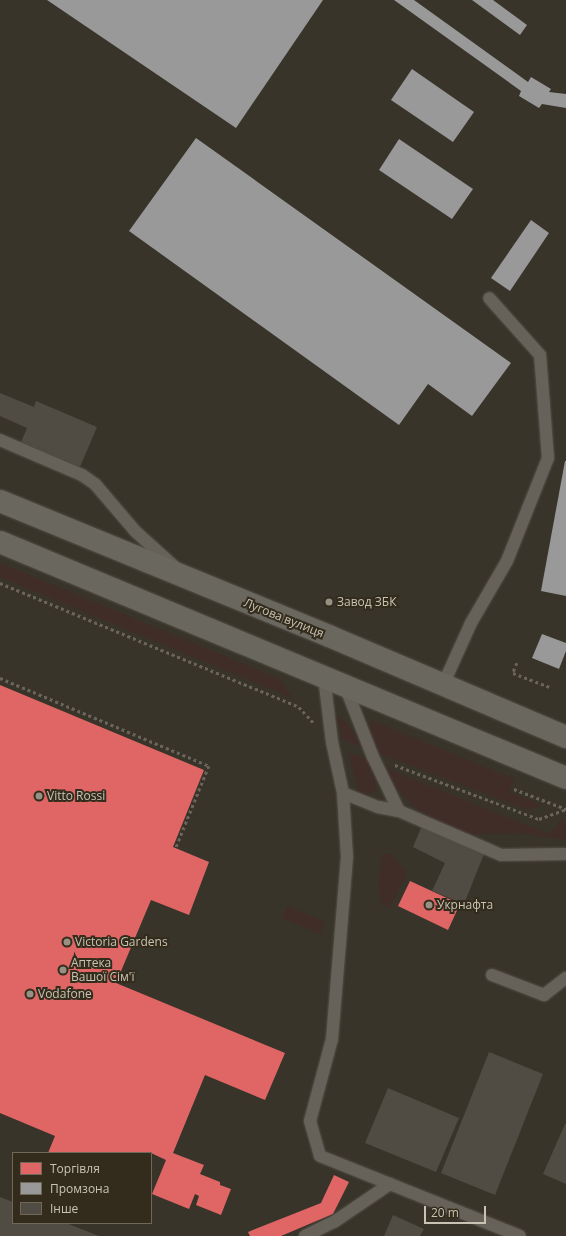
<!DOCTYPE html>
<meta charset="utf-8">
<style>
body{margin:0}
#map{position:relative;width:566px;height:1236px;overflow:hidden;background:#39342a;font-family:"Open Sans",sans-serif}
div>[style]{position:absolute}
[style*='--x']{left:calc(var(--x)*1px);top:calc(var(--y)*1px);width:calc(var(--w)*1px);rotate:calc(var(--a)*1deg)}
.green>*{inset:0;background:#412d28}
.shops>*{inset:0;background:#e06666}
.industry>*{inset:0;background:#999}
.building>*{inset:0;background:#504b43}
.path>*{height:2.5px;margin-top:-1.25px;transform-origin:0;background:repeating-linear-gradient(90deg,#6a645d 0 3px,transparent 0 6px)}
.roads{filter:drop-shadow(0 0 1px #534f48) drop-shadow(0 0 1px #534f48)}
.service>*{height:12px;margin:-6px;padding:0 6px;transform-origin:6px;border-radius:6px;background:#66625a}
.secondary>*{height:22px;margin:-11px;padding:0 11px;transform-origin:11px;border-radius:11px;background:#6a675e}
.dots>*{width:11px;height:11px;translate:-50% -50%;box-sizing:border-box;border:2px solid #332c1d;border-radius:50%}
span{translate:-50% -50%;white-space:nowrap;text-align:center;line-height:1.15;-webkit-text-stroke:4px #332c1d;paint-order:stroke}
.poi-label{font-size:12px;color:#c9c3b4}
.left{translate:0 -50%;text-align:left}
.street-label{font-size:12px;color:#c9c3b4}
.legend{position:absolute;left:12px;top:1152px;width:140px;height:72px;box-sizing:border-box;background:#332c1d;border:1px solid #6f6859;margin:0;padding:5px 7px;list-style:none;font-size:12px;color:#c9c3b4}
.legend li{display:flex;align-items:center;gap:8px;height:20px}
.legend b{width:20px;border:1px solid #6f6859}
.scale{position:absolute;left:424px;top:1206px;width:62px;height:18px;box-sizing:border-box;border:2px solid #c9c3b4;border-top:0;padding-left:5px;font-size:12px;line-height:14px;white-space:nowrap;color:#c9c3b4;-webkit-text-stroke:3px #332c1d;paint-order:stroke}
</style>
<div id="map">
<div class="green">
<div style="clip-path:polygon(0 563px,280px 679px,292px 698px,0 577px)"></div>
<div style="clip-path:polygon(336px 716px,347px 723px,363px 748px,343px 740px)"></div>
<div style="clip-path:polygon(371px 720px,514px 779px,509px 792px,542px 805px,528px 810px,380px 754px,369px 726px)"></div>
<div style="clip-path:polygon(348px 753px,367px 759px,375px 779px,376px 787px,374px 792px,364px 795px,359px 790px)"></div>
<div style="clip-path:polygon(386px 768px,546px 833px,550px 832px,562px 820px,566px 822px,566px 840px,520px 833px,473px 834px,463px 832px,434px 820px,417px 809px,399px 791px)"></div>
<div style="clip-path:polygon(390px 853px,407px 873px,390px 908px,381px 904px,379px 883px,381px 858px,384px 854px)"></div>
<div style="clip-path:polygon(288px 906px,325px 922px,320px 934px,282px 918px)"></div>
</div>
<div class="shops">
<div style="clip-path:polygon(0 685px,204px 770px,173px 847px,209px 862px,189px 915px,151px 900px,116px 983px,285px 1053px,265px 1100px,205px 1075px,173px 1153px,204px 1165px,200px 1174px,220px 1182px,220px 1185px,231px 1189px,221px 1215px,196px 1205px,199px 1196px,195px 1194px,189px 1209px,152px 1194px,166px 1160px,151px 1153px,48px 1153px,55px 1136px,0 1113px)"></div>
<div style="clip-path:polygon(410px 881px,460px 904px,448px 930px,398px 906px)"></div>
<div style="clip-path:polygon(334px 1175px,349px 1182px,333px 1214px,281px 1236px,250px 1236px,248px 1232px,321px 1203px)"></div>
</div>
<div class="industry">
<div style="clip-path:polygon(47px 0,323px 0,236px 128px)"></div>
<div style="clip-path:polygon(394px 0,414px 0,528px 82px,531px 77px,551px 89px,549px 92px,566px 94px,566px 108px,542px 104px,539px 108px,519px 96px,521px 91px)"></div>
<div style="clip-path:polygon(472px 0,493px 0,527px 25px,520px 35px)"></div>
<div style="clip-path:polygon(412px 69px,474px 112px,453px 142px,391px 100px)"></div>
<div style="clip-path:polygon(196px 138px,511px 363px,472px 416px,428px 384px,399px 425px,129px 231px)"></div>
<div style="clip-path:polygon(399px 139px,473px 189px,452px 219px,379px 170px)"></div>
<div style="clip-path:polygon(531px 220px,549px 233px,510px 291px,491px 278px)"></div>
<div style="clip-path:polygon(565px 461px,566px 461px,566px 596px,541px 591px)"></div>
<div style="clip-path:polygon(542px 634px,566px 643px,566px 651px,559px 669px,532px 658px)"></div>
</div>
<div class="building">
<div style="clip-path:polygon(0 393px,34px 407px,36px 401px,97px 427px,80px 467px,21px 442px,27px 428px,0 416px)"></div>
<div style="clip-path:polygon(423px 827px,484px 854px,464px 904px,432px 891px,445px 863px,413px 847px,421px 828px)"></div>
<div style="clip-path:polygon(489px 1052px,543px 1074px,495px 1195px,441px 1173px)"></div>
<div style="clip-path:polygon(388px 1088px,459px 1118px,436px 1172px,365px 1143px)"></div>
<div style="clip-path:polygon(565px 1124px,566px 1124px,566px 1184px,543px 1174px)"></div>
<div style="clip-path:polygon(0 1197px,13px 1202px,13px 1223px,66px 1223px,99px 1236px,0 1236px)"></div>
<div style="clip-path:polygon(393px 1215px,424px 1229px,420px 1236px,384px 1236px)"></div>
</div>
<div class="path">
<div style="--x:0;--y:583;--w:324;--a:22.5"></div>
<div style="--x:299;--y:707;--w:21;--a:47"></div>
<div style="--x:517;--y:663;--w:11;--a:112"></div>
<div style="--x:513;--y:673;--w:39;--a:21"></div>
<div style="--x:0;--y:678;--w:227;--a:22.8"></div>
<div style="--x:209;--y:766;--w:88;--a:111.9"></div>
<div style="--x:395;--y:765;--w:154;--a:20.6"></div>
<div style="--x:539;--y:819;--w:29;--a:-20"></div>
<div style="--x:514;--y:789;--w:56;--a:21"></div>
</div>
<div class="roads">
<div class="service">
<div style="--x:0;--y:440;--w:89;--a:23.1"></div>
<div style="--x:82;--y:475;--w:16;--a:35"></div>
<div style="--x:95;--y:484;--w:62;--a:49.6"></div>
<div style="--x:135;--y:531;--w:54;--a:42"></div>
<div style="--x:324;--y:677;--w:65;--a:83"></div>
<div style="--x:332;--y:742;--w:52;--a:77.8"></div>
<div style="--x:343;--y:793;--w:64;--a:86.4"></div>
<div style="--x:347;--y:857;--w:183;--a:94.7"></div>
<div style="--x:332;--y:1039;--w:85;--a:105"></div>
<div style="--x:310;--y:1121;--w:36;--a:74"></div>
<div style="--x:320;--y:1156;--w:215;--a:21.8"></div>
<div style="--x:443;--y:685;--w:68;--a:-65.7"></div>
<div style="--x:471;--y:623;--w:72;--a:-59.9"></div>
<div style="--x:507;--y:561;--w:111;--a:-68.3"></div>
<div style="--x:548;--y:458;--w:103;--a:-94.4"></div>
<div style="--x:540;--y:355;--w:76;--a:-131.8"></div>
<div style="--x:345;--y:686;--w:76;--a:68.5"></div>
<div style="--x:373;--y:757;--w:60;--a:64.3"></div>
<div style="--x:343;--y:793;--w:38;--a:22"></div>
<div style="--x:378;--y:807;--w:21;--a:11"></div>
<div style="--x:399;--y:811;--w:111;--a:23.3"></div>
<div style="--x:501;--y:855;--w:65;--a:-0.9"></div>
<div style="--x:492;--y:975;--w:56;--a:21"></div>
<div style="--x:544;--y:995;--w:28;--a:-38"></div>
<div style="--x:305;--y:1236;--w:32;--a:-26"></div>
<div style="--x:334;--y:1222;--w:68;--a:-34.2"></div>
</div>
<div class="secondary">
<div style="--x:0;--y:501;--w:356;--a:22.3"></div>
<div style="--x:329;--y:636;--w:258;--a:23.1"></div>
<div style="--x:0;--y:542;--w:613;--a:22.63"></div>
</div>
</div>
<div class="dots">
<div style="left:329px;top:602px;background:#979184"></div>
<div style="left:39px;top:796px;background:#979184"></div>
<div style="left:429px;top:905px;background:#979184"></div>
<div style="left:67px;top:942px;background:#979184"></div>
<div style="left:63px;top:970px;background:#979184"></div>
<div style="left:30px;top:994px;background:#979184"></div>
</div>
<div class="poi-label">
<span class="left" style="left:337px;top:602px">Завод ЗБК</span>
<span class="left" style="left:47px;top:796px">Vitto Rossi</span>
<span class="left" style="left:437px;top:905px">Укрнафта</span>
<span class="left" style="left:75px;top:942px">Victoria Gardens</span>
<span class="left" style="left:71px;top:970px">Аптека<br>Вашої Сім'ї</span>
<span class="left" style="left:38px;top:994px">Vodafone</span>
</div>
<div class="street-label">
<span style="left:284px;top:618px;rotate:22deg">Лугова вулиця</span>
</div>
<ul class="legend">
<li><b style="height:11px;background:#e06666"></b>Торгівля</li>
<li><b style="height:11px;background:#999"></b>Промзона</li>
<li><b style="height:11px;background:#504b43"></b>Інше</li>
</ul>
<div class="scale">20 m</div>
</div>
